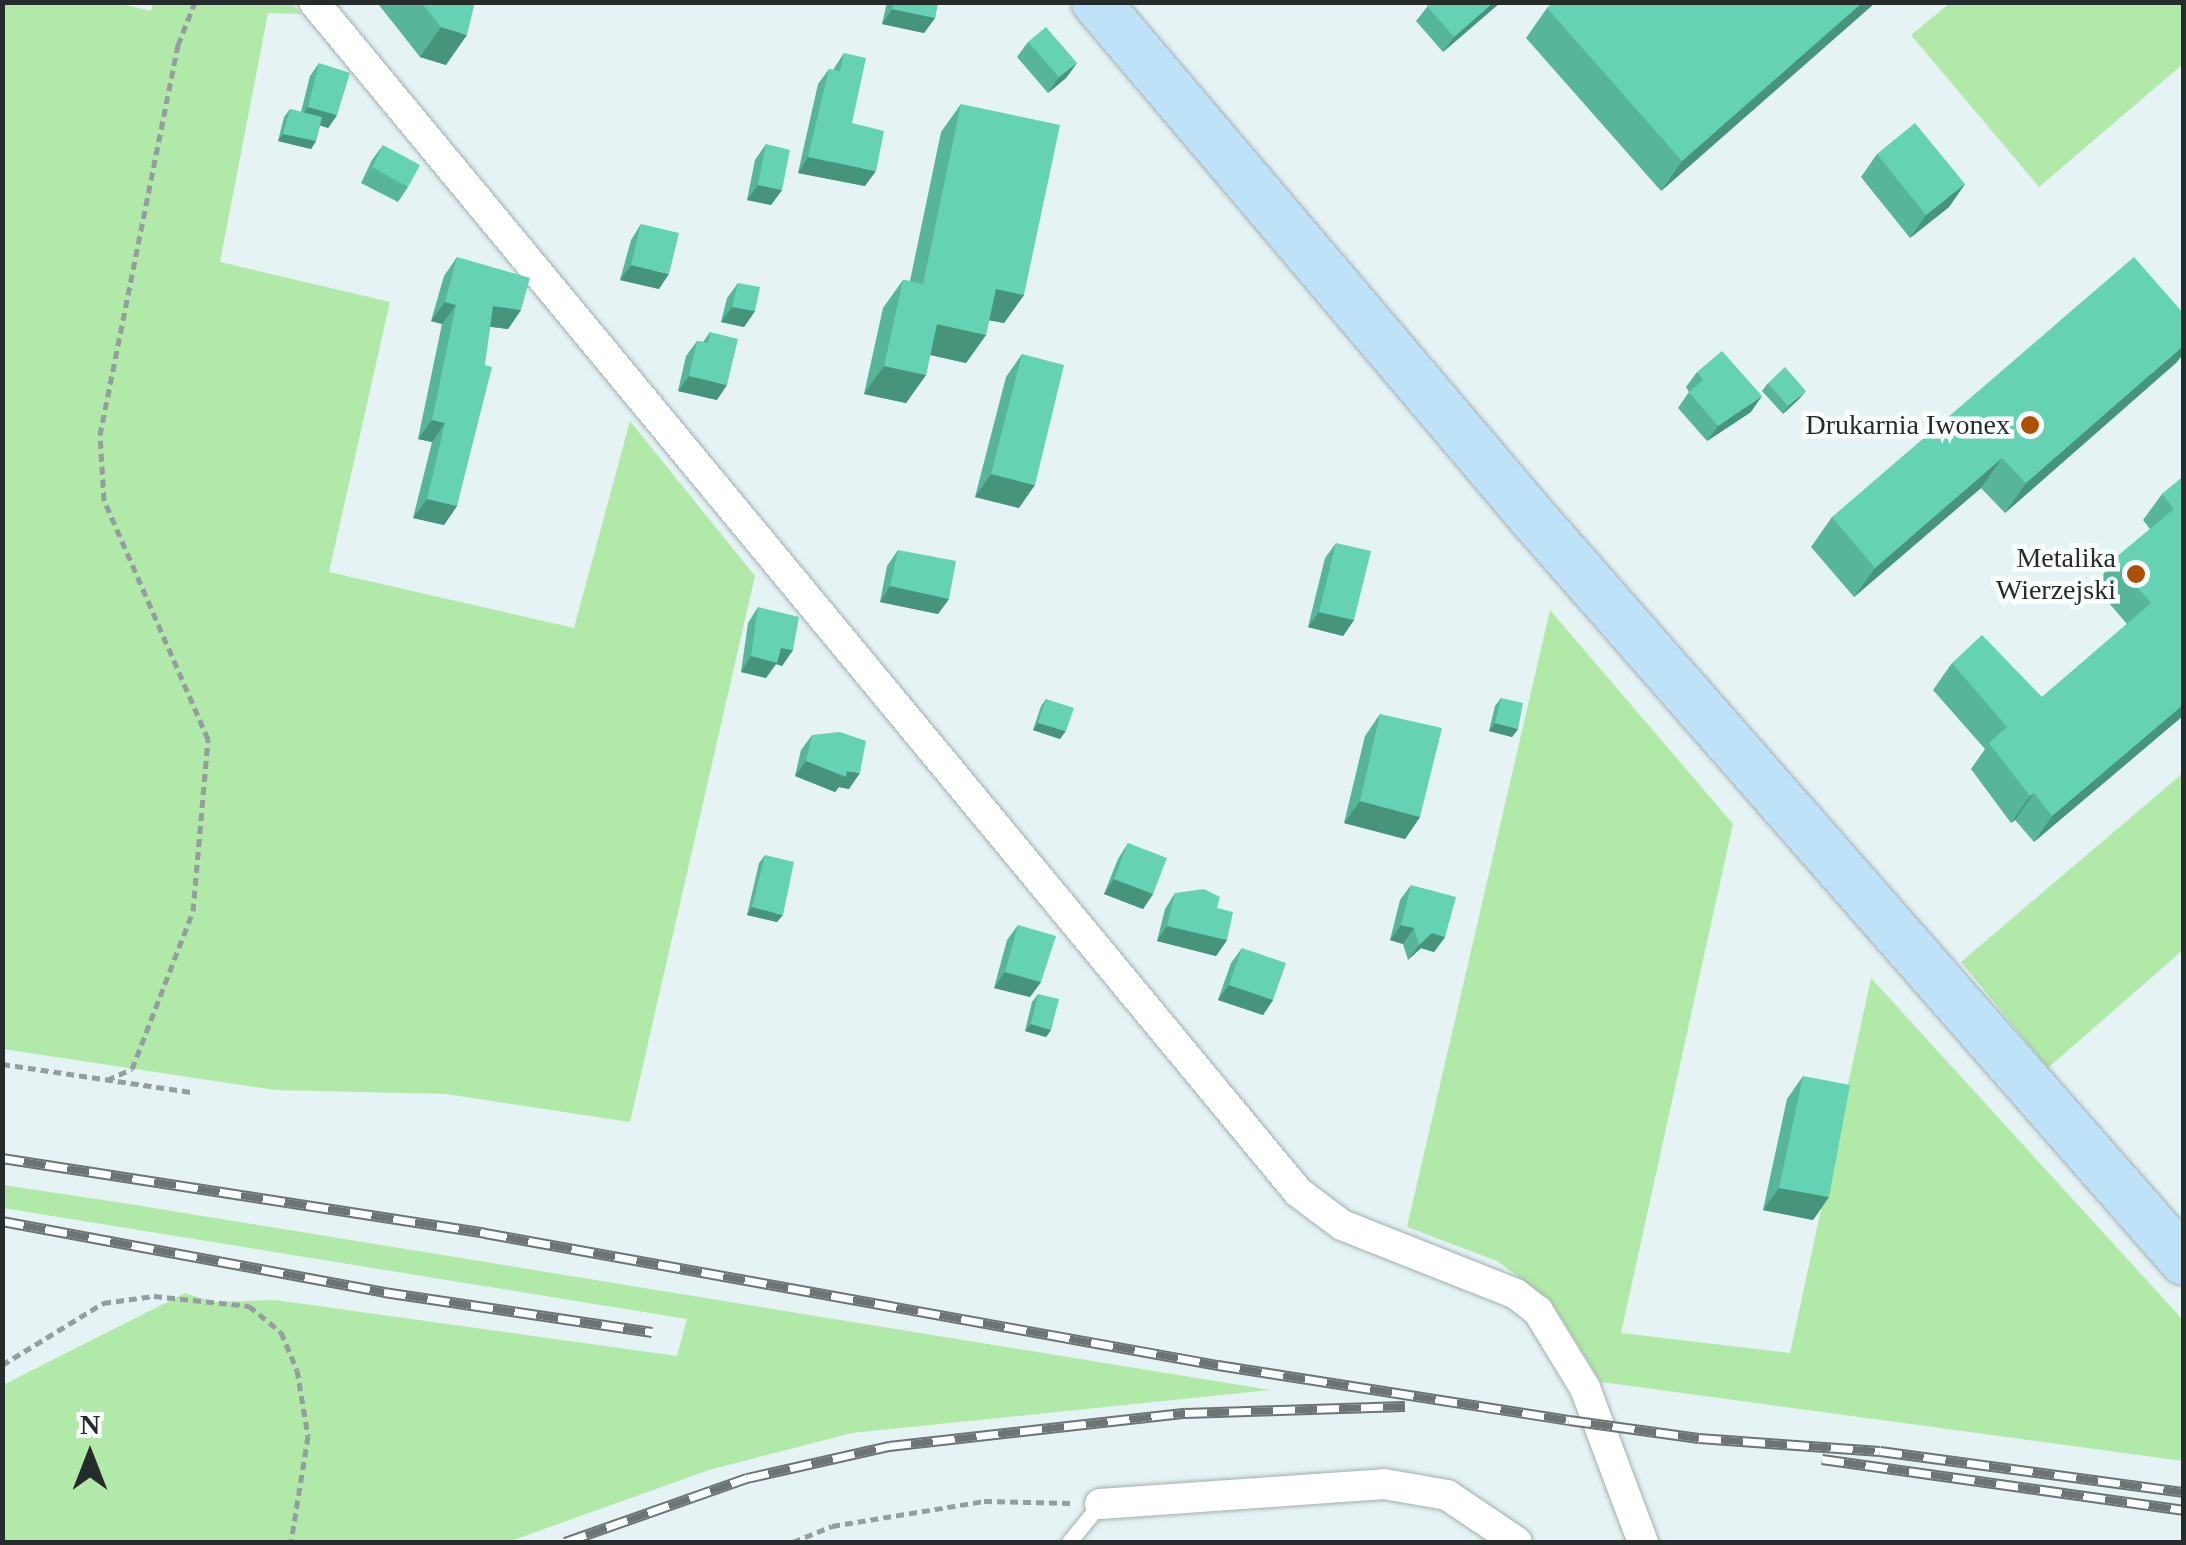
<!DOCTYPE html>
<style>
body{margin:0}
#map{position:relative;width:2186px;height:1545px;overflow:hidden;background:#e5f3f5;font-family:"Times New Roman",serif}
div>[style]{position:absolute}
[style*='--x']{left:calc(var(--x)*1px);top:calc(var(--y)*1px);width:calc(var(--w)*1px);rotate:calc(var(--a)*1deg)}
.green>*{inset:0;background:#b1e9a8}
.path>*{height:5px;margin-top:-2.5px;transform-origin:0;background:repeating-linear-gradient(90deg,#949e9f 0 8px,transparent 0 13px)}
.roads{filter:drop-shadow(0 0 2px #a1afb0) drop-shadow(0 0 2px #a1afb0)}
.service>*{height:15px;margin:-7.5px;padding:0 7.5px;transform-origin:7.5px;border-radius:7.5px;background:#fff}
.minor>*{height:30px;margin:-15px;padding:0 15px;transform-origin:15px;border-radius:15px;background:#fff}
.primary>*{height:48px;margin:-24px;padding:0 24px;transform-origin:24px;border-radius:24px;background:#bee3f8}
.rail>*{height:11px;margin-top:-5.5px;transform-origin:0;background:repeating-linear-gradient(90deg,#fbfefe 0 22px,#6c7476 0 44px);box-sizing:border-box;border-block:2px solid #6c7476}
.wall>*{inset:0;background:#57b59a}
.shaded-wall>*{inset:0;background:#47947d}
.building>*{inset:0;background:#65d3b3}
.dots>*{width:28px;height:28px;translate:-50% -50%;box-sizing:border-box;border:5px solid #fbfefe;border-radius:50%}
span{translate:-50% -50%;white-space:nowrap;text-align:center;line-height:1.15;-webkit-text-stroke:9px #fbfefe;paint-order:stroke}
.poi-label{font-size:28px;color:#262b2c}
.right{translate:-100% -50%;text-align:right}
.frame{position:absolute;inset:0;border:5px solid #262b2c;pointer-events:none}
.north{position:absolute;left:40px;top:1405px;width:100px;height:100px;-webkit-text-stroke:8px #fbfefe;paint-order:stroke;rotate:0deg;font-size:28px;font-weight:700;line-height:40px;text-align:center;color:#262b2c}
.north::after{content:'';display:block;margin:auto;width:35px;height:45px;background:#262b2c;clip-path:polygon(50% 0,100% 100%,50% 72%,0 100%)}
</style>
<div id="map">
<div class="green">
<div style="clip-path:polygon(292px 3px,301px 14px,268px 13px,220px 262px,390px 302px,329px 572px,574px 628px,630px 421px,755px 576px,630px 1122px,446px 1094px,275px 1090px,3px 1049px,3px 3px,117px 3px,151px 11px,153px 3px)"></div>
<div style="clip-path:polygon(1950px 3px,2183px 3px,2183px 64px,2039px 187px,1911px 35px)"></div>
<div style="clip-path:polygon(1550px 610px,1733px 824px,1621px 1333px,1790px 1353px,1871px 978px,2183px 1320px,2183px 1461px,1601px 1382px,1550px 1300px,1497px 1261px,1407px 1227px)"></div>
<div style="clip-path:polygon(2183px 773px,2183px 950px,2048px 1068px,1961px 962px)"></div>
<div style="clip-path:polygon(3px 1185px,123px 1203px,1270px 1390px,852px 1433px,709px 1470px,508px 1542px,3px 1542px,3px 1385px,185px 1293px,213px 1302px,275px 1300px,677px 1356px,687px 1319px,3px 1208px)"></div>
</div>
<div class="path">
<div style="--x:2;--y:1064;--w:191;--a:8.4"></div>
<div style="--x:107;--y:1080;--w:27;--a:-24"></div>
<div style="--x:132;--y:1069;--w:169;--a:-68.9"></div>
<div style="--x:193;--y:911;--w:173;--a:-85"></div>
<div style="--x:208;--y:739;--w:261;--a:-113.5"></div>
<div style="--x:104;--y:500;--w:65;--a:-93.5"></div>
<div style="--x:100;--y:435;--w:398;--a:-78.7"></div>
<div style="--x:178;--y:45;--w:46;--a:-68.4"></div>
<div style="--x:2;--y:1365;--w:119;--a:-31.5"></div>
<div style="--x:103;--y:1303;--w:51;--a:-7.8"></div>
<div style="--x:154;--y:1296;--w:96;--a:6"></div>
<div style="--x:249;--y:1306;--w:41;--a:39.1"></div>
<div style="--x:281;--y:1332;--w:41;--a:67.2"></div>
<div style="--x:297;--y:1370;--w:67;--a:80.5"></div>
<div style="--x:308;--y:1436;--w:107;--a:99.1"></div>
<div style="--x:793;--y:1542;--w:42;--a:-22.3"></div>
<div style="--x:832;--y:1526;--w:154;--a:-9.3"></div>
<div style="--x:984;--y:1501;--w:88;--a:1.3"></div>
</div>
<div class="roads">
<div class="service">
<div style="--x:1069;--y:1542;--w:49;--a:-50.8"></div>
</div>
<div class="minor">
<div style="--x:314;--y:2;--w:1544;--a:50.41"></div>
<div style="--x:1298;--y:1192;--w:55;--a:36.9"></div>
<div style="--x:1342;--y:1225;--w:187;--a:21.6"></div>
<div style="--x:1516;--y:1294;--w:28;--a:38"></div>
<div style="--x:1538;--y:1311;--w:90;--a:58.6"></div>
<div style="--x:1585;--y:1388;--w:165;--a:69.4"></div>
<div style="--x:1100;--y:1504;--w:285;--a:-4"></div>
<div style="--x:1384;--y:1484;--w:64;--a:9.9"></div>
<div style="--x:1447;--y:1495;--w:84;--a:33.9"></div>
</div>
<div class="primary">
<div style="--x:1096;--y:2;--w:678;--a:49.73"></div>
<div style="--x:1534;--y:519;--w:986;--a:48.78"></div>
</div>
</div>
<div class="rail">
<div style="--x:2;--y:1158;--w:489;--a:8.8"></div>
<div style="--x:485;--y:1233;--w:745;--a:10.21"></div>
<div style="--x:1218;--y:1365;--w:355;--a:8.9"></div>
<div style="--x:1569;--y:1420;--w:131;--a:7.9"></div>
<div style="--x:1699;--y:1438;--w:181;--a:4.1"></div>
<div style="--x:1880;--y:1451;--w:307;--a:7.7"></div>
<div style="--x:2;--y:1221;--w:389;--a:10.5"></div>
<div style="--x:384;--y:1292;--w:271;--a:8.5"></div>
<div style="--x:1822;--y:1459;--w:366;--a:8"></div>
<div style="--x:565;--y:1542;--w:193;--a:-19.4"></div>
<div style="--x:747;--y:1478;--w:146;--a:-12.7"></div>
<div style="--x:889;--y:1446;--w:298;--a:-6.4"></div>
<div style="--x:1185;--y:1413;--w:220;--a:-1.8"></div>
</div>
<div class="wall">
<div style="clip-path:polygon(379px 2px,475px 2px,446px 65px,420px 57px,379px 5px)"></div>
<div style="clip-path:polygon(887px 2px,938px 2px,935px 18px,924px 33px,882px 24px)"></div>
<div style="clip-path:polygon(1431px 2px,1501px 2px,1443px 52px,1416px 21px)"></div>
<div style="clip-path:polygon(1554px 2px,1876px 2px,1661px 191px,1526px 38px,1547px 8px)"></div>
<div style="clip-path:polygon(1028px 42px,1077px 63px,1066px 78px,1048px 93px,1017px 57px)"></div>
<div style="clip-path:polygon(844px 53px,852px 123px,865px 186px,798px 173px,818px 84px,829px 69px,833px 70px)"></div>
<div style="clip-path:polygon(319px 63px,337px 115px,328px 128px,320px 125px,316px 141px,311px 149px,278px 141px,284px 117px,290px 109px,301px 112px,310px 76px)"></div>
<div style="clip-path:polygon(961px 104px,1024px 295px,1004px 323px,989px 320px,986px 335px,966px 363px,930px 355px,926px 375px,906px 403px,864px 394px,883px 308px,903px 280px,910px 281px,941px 132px)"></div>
<div style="clip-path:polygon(766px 144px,782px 190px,771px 205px,747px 200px,755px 160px)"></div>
<div style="clip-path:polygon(383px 145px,408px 187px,398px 202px,361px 183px,372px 160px)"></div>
<div style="clip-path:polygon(1877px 154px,1965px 184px,1949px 207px,1910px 238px,1861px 177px)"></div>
<div style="clip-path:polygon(641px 224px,659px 289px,620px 280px,631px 240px)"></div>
<div style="clip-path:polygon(457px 257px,521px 310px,508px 329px,490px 327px,457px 506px,444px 525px,413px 518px,432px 442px,418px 439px,442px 324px,431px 321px,444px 276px)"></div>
<div style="clip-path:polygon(738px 283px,755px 311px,744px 327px,721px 322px,727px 298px)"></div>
<div style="clip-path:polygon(710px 332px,717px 400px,678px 391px,686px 356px,697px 341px,703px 342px)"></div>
<div style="clip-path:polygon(1022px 354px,1019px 508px,975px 497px,1006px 377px)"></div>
<div style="clip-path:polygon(2177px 362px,2005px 513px,1981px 488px,1854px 597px,1811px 547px,1832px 517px)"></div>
<div style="clip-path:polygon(1697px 372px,1751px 412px,1707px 441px,1678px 408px,1689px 392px,1686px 387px)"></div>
<div style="clip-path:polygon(1768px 383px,1800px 398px,1783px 414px,1762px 391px)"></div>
<div style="clip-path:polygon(2184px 476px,2184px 715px,2034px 842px,2015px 820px,2011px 823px,1971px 769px,1985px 749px,1933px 690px,1952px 663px,2042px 697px,2127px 624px,2095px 587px,2113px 560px,2150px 529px,2143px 520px,2162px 494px)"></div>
<div style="clip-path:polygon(1336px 543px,1354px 620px,1343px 636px,1308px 627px,1325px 558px)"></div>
<div style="clip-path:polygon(898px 550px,949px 599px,938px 614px,880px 602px,887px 566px)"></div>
<div style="clip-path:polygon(758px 607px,793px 650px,782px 666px,776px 664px,766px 678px,741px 672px,748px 623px)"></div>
<div style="clip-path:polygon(1501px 698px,1518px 729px,1512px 737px,1489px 731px,1495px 706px)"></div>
<div style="clip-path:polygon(1046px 699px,1060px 739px,1033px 730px,1041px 706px)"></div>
<div style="clip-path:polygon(1380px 714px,1420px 817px,1405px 839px,1344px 823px,1365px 736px)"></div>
<div style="clip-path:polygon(812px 735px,849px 789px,839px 787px,835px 792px,795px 776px,801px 750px)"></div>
<div style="clip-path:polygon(1128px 843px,1153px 894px,1143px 909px,1104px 894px,1118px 859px)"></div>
<div style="clip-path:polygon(765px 855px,777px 922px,747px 915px,759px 863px)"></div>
<div style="clip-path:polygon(1411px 885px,1445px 937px,1434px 952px,1421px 948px,1408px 960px,1403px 944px,1390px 940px,1400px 900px)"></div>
<div style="clip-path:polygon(1175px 893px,1217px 908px,1227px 940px,1216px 956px,1157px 941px,1165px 909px)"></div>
<div style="clip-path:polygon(1018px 925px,1041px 982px,1030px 997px,994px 988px,1007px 940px)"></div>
<div style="clip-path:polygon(1242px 948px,1273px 1000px,1263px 1015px,1218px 1000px,1231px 963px)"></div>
<div style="clip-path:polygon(1038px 994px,1051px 1030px,1046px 1037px,1025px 1031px,1032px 1002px)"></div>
<div style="clip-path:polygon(1803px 1076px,1829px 1197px,1813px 1220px,1763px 1210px,1787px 1099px)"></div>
</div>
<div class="shaded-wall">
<div style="clip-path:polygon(1494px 2px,1501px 2px,1443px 52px,1454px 37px)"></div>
<div style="clip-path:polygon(1863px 2px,1876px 2px,1661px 191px,1682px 161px)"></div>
<div style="clip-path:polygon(892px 9px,935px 18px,924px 33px,882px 24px)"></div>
<div style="clip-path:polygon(441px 27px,467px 35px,446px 65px,420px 57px)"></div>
<div style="clip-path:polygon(1077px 63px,1066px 78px,1048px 93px,1059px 77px)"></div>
<div style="clip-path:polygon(308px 107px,337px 115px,328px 128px,299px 119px)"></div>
<div style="clip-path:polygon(283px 134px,316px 141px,311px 149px,278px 141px)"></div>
<div style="clip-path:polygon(808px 157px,876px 171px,865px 186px,798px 173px)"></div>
<div style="clip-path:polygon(1965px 184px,1949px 207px,1910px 238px,1926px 215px)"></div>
<div style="clip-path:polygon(758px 185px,782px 190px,771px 205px,747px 200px)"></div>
<div style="clip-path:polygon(631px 265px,669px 274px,659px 289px,620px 280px)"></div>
<div style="clip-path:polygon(996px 289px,1024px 295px,1004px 323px,976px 318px)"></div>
<div style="clip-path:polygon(445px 302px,456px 305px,442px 324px,431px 321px)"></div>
<div style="clip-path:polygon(493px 306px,521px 310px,508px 329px,479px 325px)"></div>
<div style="clip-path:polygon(732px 307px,755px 311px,744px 327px,721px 322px)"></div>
<div style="clip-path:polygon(937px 324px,986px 335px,966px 363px,917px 352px)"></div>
<div style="clip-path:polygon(2184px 345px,2184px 353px,2177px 362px,2005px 513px,2026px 483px)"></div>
<div style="clip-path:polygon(884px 366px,926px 375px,906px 403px,864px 394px)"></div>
<div style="clip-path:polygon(689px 376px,727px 385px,717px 400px,678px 391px)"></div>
<div style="clip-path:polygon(1806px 391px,1800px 398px,1783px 414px,1788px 406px)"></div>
<div style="clip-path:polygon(1762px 396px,1751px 412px,1707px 441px,1718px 426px)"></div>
<div style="clip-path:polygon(432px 420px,445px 423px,432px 442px,418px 439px)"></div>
<div style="clip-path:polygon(2002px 458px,1981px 488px,1854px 597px,1875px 568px)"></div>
<div style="clip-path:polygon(991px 474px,1035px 485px,1019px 508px,975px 497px)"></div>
<div style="clip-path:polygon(427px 499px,457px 506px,444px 525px,413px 518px)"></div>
<div style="clip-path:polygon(890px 586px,949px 599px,938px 614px,880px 602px)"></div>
<div style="clip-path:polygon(1319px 612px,1354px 620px,1343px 636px,1308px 627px)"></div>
<div style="clip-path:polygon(781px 648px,793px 650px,782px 666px,776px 664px,766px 678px,741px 672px,751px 656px)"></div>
<div style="clip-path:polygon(2184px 704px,2184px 715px,2034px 842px,2052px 816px)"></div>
<div style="clip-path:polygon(1038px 723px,1066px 731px,1060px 739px,1033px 730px)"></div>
<div style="clip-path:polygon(1495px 723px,1518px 729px,1512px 737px,1489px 731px)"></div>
<div style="clip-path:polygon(806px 761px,847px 771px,860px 773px,849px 789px,839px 787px,835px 792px,795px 776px)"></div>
<div style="clip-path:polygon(2034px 793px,2015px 820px,2011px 823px,2030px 796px)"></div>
<div style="clip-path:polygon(1360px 801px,1420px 817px,1405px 839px,1344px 823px)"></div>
<div style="clip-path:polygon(1114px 879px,1153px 894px,1143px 909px,1104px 894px)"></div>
<div style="clip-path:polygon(752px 907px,783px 915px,777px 922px,747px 915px)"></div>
<div style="clip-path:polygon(1401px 925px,1414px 928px,1403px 944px,1390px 940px)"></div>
<div style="clip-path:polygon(1167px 926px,1227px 940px,1216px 956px,1157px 941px)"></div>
<div style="clip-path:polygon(1432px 933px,1445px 937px,1434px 952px,1421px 948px,1408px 960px,1419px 945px)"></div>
<div style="clip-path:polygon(1005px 972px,1041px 982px,1030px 997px,994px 988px)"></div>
<div style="clip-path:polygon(1229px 985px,1273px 1000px,1263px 1015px,1218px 1000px)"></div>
<div style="clip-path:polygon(1031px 1024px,1051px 1030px,1046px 1037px,1025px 1031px)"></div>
<div style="clip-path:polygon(1779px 1188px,1829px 1197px,1813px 1220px,1763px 1210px)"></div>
</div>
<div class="building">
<div style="clip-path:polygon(421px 2px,475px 2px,467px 35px,441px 27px)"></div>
<div style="clip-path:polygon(894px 2px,938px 2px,935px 18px,892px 9px)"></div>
<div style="clip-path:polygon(1431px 2px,1494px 2px,1454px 37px,1427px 6px)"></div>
<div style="clip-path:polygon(1554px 2px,1863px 2px,1682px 161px,1547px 8px)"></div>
<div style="clip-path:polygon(1046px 27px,1077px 63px,1059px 77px,1028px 42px)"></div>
<div style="clip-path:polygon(844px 53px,866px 58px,852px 123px,884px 131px,876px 171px,808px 157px,829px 69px,840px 71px)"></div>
<div style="clip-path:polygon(319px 63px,350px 73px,337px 115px,308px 107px)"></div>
<div style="clip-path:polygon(961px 104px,1060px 125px,1024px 295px,996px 289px,986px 335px,937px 324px,926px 375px,884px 366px,903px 280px,923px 284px)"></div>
<div style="clip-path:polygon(290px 109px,322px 117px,316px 141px,283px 134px)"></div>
<div style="clip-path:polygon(1915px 123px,1965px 184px,1926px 215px,1877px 154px)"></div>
<div style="clip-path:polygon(766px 144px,790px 150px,782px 190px,758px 185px)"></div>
<div style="clip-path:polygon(383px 145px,420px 165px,408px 187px,372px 167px)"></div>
<div style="clip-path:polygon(641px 224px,679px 233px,669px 274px,631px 265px)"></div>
<div style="clip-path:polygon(457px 257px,530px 278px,521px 310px,493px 306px,485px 365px,492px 367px,457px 506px,427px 499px,445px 423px,432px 420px,456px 305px,445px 302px)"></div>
<div style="clip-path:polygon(2134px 257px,2184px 314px,2184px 345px,2026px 483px,2002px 458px,1875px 568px,1832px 517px)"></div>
<div style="clip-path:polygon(738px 283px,760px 287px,755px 311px,732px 307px)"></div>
<div style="clip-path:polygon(710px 332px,738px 339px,727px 385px,689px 376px,697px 341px,708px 343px)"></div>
<div style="clip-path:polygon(1722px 351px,1762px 396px,1718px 426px,1689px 392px,1703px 380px,1697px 372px)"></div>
<div style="clip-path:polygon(1022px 354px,1064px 365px,1035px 485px,991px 474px)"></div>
<div style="clip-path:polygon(1785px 367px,1806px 391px,1788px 406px,1768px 383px)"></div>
<div style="clip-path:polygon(2184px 476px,2184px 704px,2052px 816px,2034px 793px,2030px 796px,1989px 743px,2007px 727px,1952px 663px,1982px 635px,2042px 697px,2151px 603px,2113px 560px,2174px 509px,2162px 494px)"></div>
<div style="clip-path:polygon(1336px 543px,1371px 551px,1354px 620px,1319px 612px)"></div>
<div style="clip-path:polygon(898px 550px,956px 561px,949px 599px,890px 586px)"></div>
<div style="clip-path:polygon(758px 607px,799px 617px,793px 650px,781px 648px,777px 663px,751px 656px)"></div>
<div style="clip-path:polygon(1501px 698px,1523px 703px,1518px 729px,1495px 723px)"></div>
<div style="clip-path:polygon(1046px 699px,1074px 708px,1066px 731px,1038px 723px)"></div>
<div style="clip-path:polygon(1380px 714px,1442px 728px,1420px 817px,1360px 801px)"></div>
<div style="clip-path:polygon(840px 732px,866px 741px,860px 773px,847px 771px,846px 777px,806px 761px,812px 735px)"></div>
<div style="clip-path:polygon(1128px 843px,1167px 858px,1153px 894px,1114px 879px)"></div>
<div style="clip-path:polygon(765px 855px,794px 862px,783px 915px,752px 907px)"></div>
<div style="clip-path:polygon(1411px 885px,1456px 897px,1445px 937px,1432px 933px,1419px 945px,1414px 928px,1401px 925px)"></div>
<div style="clip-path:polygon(1204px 889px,1220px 897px,1217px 908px,1233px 912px,1227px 940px,1167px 926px,1175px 893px)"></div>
<div style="clip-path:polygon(1018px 925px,1056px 936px,1041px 982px,1005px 972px)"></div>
<div style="clip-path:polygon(1242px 948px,1286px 963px,1273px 1000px,1229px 985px)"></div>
<div style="clip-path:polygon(1038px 994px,1059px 999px,1051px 1030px,1031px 1024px)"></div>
<div style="clip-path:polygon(1803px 1076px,1850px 1085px,1829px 1197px,1779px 1188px)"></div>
</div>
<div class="dots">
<div style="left:2030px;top:425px;background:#ae4f01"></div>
<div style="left:2136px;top:574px;background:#ae4f01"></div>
</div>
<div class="poi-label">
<span class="right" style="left:2010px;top:425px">Drukarnia Iwonex</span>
<span class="right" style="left:2116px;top:574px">Metalika<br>Wierzejski</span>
</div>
<div class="frame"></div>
<div class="north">N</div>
</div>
